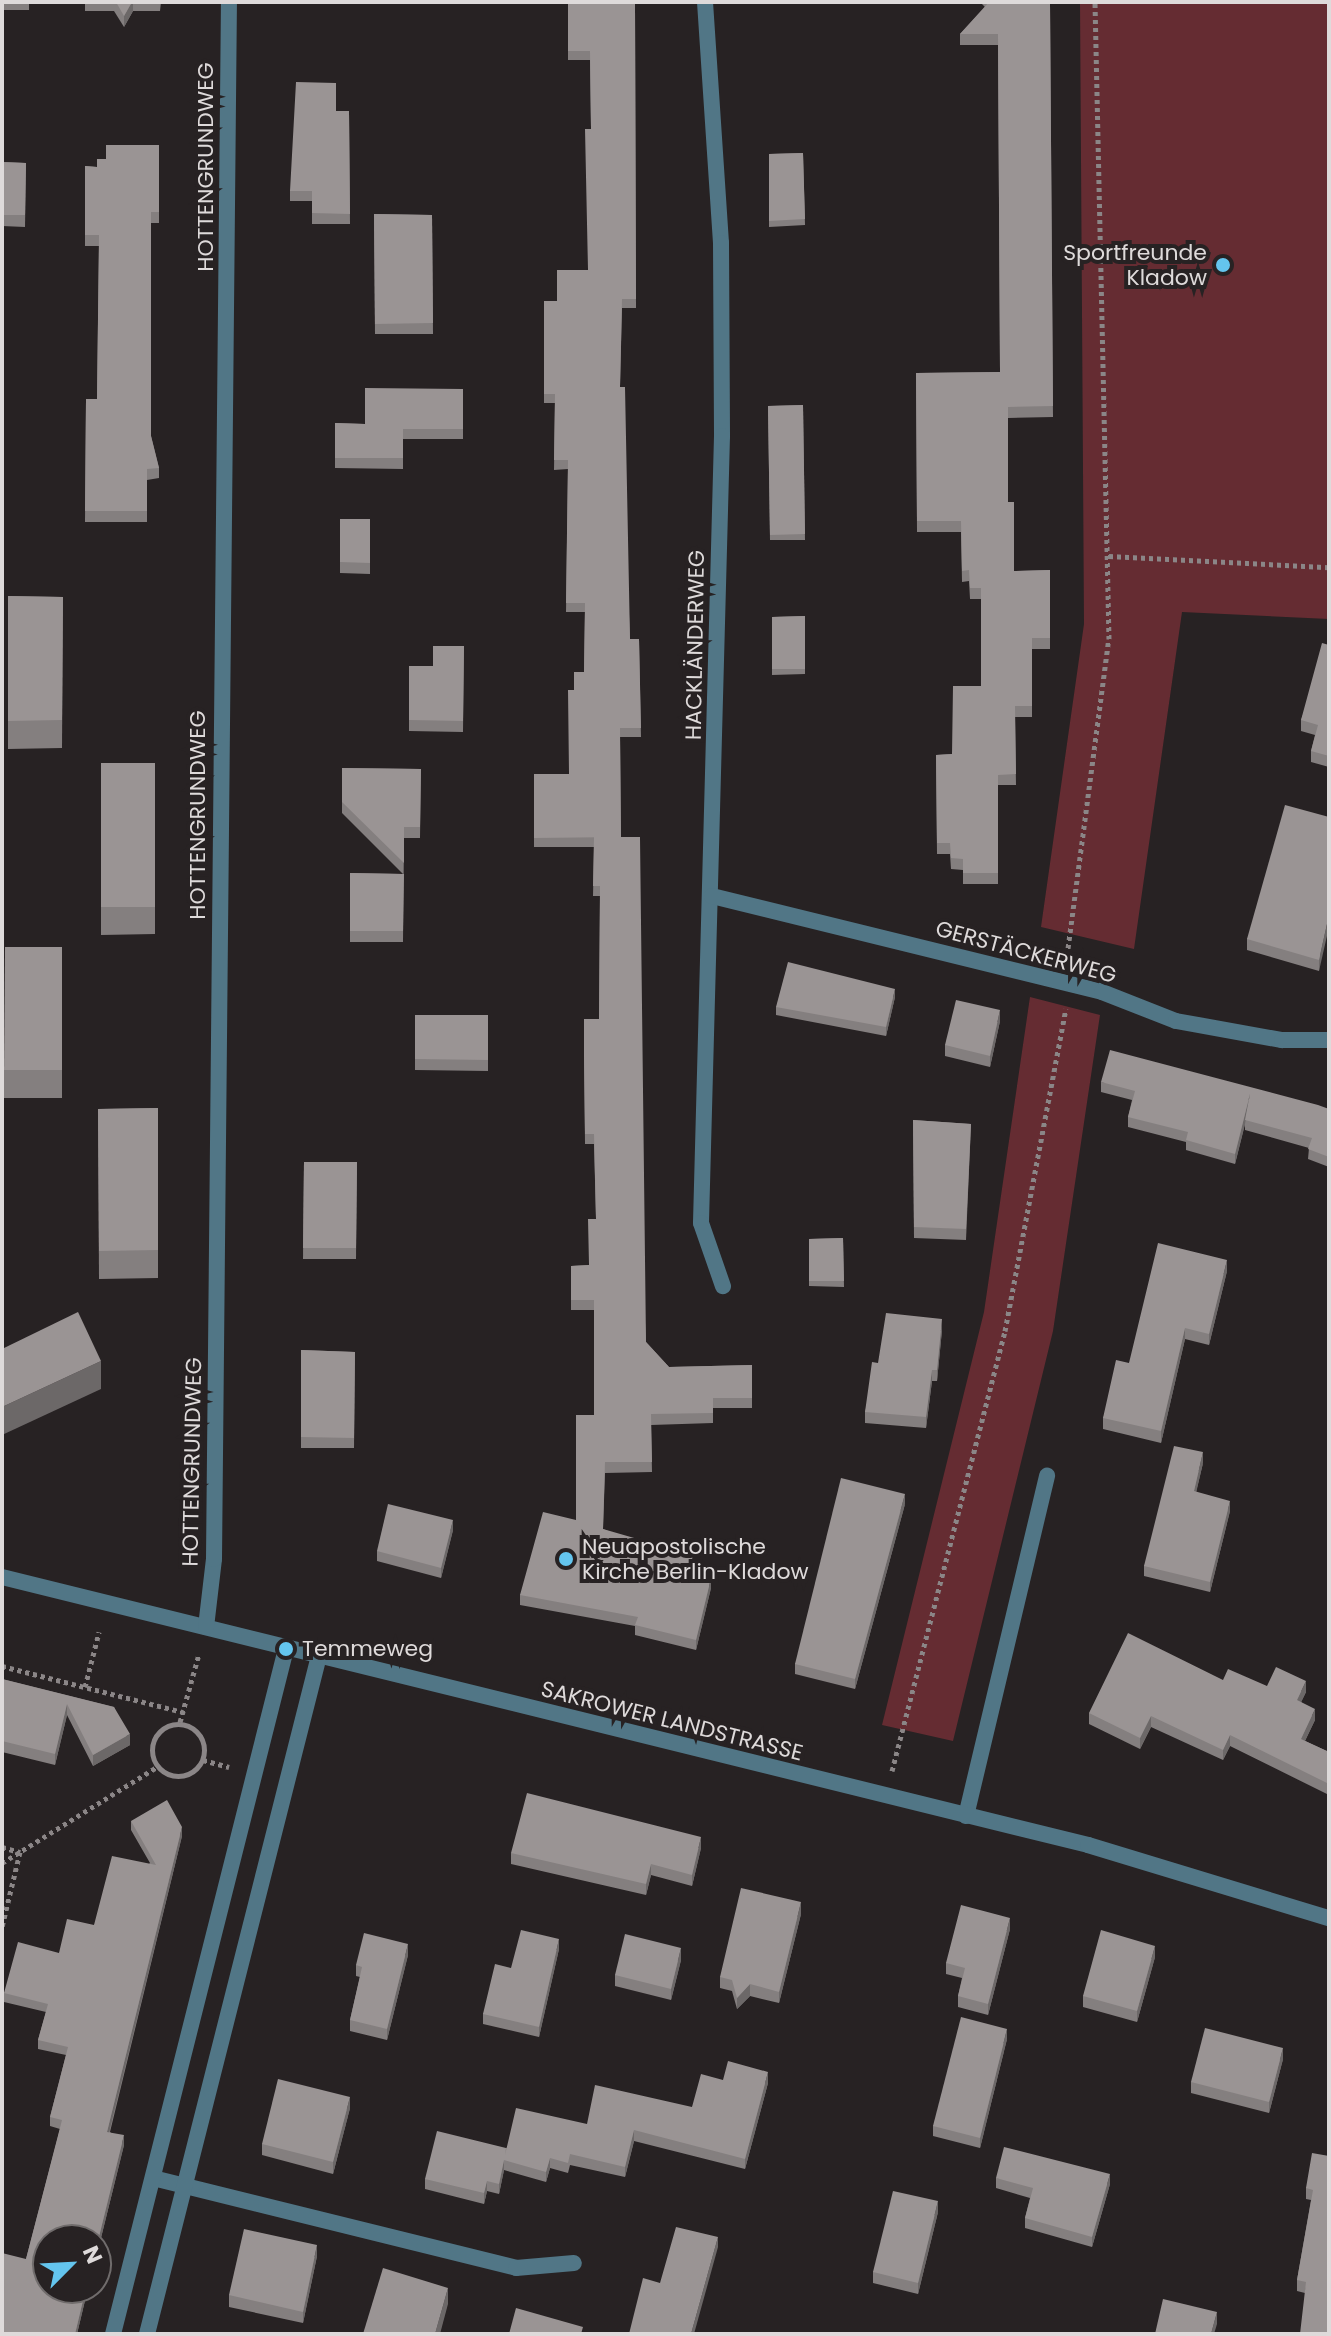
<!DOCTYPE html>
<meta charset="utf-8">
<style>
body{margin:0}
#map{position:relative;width:1331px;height:2336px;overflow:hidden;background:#272223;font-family:Poppins,sans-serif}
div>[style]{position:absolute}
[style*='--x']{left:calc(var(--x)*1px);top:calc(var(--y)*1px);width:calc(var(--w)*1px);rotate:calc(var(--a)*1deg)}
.green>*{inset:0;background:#652c32}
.path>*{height:5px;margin-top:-2.5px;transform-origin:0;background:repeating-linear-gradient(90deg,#8b8687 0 4px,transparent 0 8px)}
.path>.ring{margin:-2.5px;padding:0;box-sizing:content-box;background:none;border:5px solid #8b8687;border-radius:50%}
.service>*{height:16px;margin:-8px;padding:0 8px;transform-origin:8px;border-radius:8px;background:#517686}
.minor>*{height:16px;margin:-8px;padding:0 8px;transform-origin:8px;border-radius:8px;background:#517686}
.wall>*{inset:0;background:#847f7f}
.shaded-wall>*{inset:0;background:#6c6868}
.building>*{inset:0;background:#9a9494}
.dots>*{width:22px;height:22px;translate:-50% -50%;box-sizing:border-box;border:4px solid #272223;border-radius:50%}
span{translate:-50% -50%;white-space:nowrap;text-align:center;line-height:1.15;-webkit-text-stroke:8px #272223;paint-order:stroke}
.street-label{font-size:22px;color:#dedada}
.poi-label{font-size:22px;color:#dedada}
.right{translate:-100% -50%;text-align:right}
.left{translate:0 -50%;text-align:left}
.frame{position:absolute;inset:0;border:4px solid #dedada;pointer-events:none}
.north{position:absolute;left:32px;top:2224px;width:80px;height:80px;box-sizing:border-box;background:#272223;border:2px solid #706c6c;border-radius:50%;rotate:66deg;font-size:22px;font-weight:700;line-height:32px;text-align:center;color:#dedada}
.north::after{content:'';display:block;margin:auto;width:28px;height:36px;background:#64c5ee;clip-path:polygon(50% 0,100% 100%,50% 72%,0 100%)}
</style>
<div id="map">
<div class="green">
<div style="clip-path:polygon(1080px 2px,1329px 2px,1329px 619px,1182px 612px,1134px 949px,1041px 927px,1084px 624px)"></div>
<div style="clip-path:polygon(1030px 997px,1100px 1015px,1053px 1331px,953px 1741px,882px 1725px,984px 1312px)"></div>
</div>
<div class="path">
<div style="--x:1109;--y:556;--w:220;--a:2.9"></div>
<div style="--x:1067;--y:956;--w:320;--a:-82.5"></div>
<div style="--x:1109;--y:639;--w:637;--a:-91.26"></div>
<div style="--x:2;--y:1666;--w:187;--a:14.3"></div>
<div style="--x:85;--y:1687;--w:57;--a:-75.7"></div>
<div style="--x:180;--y:1722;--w:71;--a:-74.4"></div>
<div class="ring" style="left:152px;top:1724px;width:47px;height:47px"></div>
<div style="--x:203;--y:1760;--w:27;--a:15"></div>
<div style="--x:892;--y:1771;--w:454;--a:-75.6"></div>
<div style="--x:1005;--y:1331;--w:328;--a:-79.3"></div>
<div style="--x:2;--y:1847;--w:19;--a:16"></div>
<div style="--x:20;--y:1852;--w:77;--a:103.5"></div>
<div style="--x:2;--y:1863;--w:182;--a:-31.8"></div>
</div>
<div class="service">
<div style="--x:966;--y:1816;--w:350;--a:-76.6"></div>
<div style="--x:153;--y:2178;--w:374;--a:13.9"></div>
<div style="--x:516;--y:2268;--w:58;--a:-4.9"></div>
</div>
<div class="minor">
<div style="--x:705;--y:2;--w:242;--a:86.2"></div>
<div style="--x:721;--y:243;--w:193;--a:89.7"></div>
<div style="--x:722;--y:436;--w:787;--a:91.53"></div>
<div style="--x:701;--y:1223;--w:67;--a:70.8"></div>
<div style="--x:712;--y:896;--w:402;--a:13.8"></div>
<div style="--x:1102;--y:992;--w:79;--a:21.4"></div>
<div style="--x:1176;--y:1021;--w:108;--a:10.2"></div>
<div style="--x:1282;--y:1040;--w:47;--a:0"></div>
<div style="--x:2;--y:1577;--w:1119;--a:13.86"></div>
<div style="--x:1088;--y:1845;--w:252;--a:16.9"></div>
<div style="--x:206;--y:1627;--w:68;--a:-83.3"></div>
<div style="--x:214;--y:1559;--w:1557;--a:-89.45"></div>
<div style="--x:113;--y:2334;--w:707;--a:-75.83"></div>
<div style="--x:147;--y:2334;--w:699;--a:-75.77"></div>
</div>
<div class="wall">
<div style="clip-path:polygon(2px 2px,29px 2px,29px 10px,2px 10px)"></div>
<div style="clip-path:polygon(85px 2px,161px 2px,160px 11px,133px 11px,124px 27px,114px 11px,85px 11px)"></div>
<div style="clip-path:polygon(568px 2px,635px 2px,636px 308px,622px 308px,620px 387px,630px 639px,639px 639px,641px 737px,620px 737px,621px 837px,646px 1342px,669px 1367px,752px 1365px,752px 1408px,713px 1408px,713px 1423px,651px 1425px,652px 1472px,605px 1473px,603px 1529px,693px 1565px,697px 1574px,711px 1588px,696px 1650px,635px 1635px,635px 1626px,520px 1605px,520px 1595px,576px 1520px,594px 1415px,594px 1310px,571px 1310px,571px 1266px,589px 1265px,596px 1219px,594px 1144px,585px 1144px,584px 1055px,599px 1019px,600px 896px,593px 896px,594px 847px,534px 847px,534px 774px,569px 774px,574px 690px,584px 672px,585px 612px,566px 612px,568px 469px,554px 470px,555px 403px,544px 403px,544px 301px,557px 301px,588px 270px,591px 129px,590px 60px,568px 60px)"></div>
<div style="clip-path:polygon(980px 2px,1050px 2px,1053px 417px,1008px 418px,1008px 502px,1014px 571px,1050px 570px,1050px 649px,1032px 649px,1032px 717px,1015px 717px,1016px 785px,998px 785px,998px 884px,963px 884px,963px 870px,951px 869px,950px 854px,937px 854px,936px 755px,952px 754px,981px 686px,981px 599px,970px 599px,969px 581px,962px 582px,961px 532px,917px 532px,916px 373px,1000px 372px,998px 45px,960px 45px,960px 34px,985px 7px)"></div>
<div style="clip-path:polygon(336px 111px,349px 111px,350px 224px,312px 224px,312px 201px,290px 201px,290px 191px)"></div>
<div style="clip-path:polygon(159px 145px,159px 223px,151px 223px,151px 436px,159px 468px,159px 478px,147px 480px,147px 522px,85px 522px,86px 399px,97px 399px,99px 246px,85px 246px,85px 166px,97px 167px,106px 159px)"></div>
<div style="clip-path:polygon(803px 153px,805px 225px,769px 227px,769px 154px)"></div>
<div style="clip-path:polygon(2px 162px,26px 163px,25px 227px,2px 226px)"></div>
<div style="clip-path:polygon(374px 214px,432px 215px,433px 334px,375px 334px)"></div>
<div style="clip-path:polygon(463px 389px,463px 439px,403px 439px,403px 469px,335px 468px,335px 423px,365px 424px)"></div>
<div style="clip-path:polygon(803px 405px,805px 540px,770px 540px,768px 406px)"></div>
<div style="clip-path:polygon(340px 519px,370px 519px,370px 574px,340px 573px)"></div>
<div style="clip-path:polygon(8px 596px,63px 597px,62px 748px,8px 749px)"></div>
<div style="clip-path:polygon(805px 616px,805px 674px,772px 675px,772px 617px)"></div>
<div style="clip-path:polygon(1329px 645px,1329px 767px,1311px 762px,1311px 751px,1315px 735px,1301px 731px,1301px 720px)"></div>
<div style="clip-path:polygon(464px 646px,463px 732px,409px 731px,409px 666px,433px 666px)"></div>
<div style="clip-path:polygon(101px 763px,155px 763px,155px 934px,101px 935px)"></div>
<div style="clip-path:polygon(342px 768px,421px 769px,420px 838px,404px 838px,403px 942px,350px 942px,350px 873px,403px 874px,342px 813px)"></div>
<div style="clip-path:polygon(1329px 817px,1319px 971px,1247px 950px,1247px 939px)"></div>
<div style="clip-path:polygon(62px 947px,62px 1098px,4px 1098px,4px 1070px)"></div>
<div style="clip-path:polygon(895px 997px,886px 1036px,776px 1015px,776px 1007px)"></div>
<div style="clip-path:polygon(415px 1015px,488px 1015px,488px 1071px,415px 1070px)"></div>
<div style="clip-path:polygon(1000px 1021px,990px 1067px,945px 1056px,945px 1045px)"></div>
<div style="clip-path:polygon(1101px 1082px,1329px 1109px,1329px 1167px,1308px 1159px,1309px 1148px,1245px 1130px,1245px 1124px,1235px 1164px,1186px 1150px,1186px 1142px,1128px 1127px,1128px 1117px,1132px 1100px,1101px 1092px)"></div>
<div style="clip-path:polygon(158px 1108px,158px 1278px,99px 1279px,98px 1109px)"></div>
<div style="clip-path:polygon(913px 1120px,971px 1124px,966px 1240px,914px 1238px)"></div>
<div style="clip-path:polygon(304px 1162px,357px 1162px,356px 1259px,303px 1259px)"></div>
<div style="clip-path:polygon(843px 1238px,844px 1287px,809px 1286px,809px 1239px)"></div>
<div style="clip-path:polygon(1227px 1271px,1209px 1345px,1185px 1339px,1161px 1443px,1103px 1429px,1103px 1418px,1129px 1363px)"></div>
<div style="clip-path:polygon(942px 1330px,937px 1381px,932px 1381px,926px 1428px,865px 1423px,865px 1412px,878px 1363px)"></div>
<div style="clip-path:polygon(301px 1350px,355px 1352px,354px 1448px,301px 1448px)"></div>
<div style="clip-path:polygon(1203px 1463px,1196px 1492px,1230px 1511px,1210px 1592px,1144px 1576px,1144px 1566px)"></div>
<div style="clip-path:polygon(905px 1504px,855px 1689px,795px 1674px,795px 1664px)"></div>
<div style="clip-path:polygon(453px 1530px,441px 1578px,377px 1561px,377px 1551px)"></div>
<div style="clip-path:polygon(2px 1679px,114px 1707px,130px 1745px,93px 1766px,67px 1715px,55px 1765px,2px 1752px)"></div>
<div style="clip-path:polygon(1267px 1686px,1306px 1692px,1301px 1702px,1315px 1720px,1305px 1741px,1329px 1752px,1329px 1795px,1230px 1746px,1223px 1760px,1151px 1727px,1140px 1749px,1089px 1724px,1089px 1713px)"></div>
<div style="clip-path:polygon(131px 1821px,182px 1836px,110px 2132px,124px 2145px,96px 2258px,96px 2240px,88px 2288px,77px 2334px,2px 2334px,26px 2259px,60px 2129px,50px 2126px,50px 2117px,66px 2055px,38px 2049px,38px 2040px,46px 2012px,4px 2002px,4px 1993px,59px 1953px,94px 1925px,150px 1863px,131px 1830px)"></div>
<div style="clip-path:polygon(701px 1848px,692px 1886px,651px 1875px,646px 1895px,511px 1864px,511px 1853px)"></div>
<div style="clip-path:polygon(801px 1914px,779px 2003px,750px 1996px,737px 2009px,732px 1991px,720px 1988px,720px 1977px)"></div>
<div style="clip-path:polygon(1010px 1929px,988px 2015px,958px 2007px,958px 1996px,962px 1978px,946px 1974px,946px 1963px)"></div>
<div style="clip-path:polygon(559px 1949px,539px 2037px,483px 2024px,483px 2014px,511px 1968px)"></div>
<div style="clip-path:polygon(408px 1955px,387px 2040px,350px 2031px,350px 2020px,360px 1977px,356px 1976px,356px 1965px)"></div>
<div style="clip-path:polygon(1155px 1957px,1137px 2022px,1083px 2007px,1083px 1996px)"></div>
<div style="clip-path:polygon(681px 1960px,671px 2000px,615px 1986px,615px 1975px)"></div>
<div style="clip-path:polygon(1007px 2039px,980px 2148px,933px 2136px,933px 2126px)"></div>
<div style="clip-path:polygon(1283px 2059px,1269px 2113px,1191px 2093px,1191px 2082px)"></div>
<div style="clip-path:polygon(723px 2080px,768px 2083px,745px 2169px,634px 2141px,625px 2177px,570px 2165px,568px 2173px,550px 2168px,546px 2182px,504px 2170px,499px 2194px,487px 2191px,484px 2204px,425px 2189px,425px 2179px,506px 2148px,587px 2124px,692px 2107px)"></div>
<div style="clip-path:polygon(350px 2108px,333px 2174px,262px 2155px,262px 2144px)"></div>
<div style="clip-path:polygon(1329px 2156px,1305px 2293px,1297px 2291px,1297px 2280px,1311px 2200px,1306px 2199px,1306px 2188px)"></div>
<div style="clip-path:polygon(996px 2178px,1110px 2184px,1092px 2247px,1025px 2228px,1025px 2218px,1030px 2198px,996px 2188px)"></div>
<div style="clip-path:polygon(938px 2212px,918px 2294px,873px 2283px,873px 2272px)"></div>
<div style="clip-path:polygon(317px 2256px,303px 2323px,229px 2307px,229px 2295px)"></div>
</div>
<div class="shaded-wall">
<div style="clip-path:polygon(132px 2px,133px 2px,133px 11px,124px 27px,124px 16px)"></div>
<div style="clip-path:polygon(1329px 915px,1329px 927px,1319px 971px,1319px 960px)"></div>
<div style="clip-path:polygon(895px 989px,895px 997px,886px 1036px,886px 1027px)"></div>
<div style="clip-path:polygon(1000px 1010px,1000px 1021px,990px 1067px,990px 1056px)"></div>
<div style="clip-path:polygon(1250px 1094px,1245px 1124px,1235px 1164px,1235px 1154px)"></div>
<div style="clip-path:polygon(1227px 1260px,1227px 1271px,1209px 1345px,1209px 1334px)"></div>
<div style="clip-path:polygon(942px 1319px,942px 1330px,937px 1381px,937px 1370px)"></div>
<div style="clip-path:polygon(1185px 1328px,1185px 1339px,1161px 1443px,1161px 1431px)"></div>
<div style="clip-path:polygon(101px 1361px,101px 1389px,2px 1435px,2px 1407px)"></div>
<div style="clip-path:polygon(932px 1370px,932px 1381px,926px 1428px,926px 1417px)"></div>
<div style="clip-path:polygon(1203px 1452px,1203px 1463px,1194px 1502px,1194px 1491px)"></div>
<div style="clip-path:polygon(905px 1494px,905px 1504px,855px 1689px,855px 1679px)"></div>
<div style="clip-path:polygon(1230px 1501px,1230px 1511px,1210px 1592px,1210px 1582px)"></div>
<div style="clip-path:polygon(453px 1520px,453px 1530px,441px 1578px,441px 1568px)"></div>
<div style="clip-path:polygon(711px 1578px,711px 1588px,696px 1650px,696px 1640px)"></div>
<div style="clip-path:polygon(1306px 1681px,1306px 1692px,1297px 1711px,1297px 1700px)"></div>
<div style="clip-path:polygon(67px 1704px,67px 1715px,55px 1765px,55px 1754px)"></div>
<div style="clip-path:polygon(1315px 1709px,1315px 1720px,1301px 1749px,1301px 1739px)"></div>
<div style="clip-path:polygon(1151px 1716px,1151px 1727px,1140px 1749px,1140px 1738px)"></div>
<div style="clip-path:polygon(130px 1734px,130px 1745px,93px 1766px,93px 1755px)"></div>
<div style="clip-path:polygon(1230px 1735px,1230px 1746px,1223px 1760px,1223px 1750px)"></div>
<div style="clip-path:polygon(182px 1827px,182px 1836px,107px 2141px,107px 2132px)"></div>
<div style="clip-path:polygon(701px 1837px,701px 1848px,692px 1886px,692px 1875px)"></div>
<div style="clip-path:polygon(651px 1864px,651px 1875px,646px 1895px,646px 1884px)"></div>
<div style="clip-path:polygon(801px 1902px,801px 1914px,779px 2003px,779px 1992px)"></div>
<div style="clip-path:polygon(1010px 1918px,1010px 1929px,988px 2015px,988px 2004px)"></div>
<div style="clip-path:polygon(559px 1939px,559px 1949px,539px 2037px,539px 2027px)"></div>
<div style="clip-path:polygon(408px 1944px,408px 1955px,387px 2040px,387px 2029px)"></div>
<div style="clip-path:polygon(1155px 1946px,1155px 1957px,1137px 2022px,1137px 2011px)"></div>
<div style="clip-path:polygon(681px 1948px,681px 1960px,671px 2000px,671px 1989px)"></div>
<div style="clip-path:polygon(750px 1984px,750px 1996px,737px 2009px,737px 1998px)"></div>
<div style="clip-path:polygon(1007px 2029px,1007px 2039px,980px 2148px,980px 2138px)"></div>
<div style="clip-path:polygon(1283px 2048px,1283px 2059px,1269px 2113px,1269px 2102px)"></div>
<div style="clip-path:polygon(768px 2072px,768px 2083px,745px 2169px,745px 2159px)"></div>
<div style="clip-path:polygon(350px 2097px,350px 2108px,333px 2174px,333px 2162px)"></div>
<div style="clip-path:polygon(634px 2130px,634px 2141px,625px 2177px,625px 2167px)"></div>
<div style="clip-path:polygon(124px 2135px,124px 2145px,96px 2258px,96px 2249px)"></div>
<div style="clip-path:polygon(550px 2158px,550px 2168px,546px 2182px,546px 2172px)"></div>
<div style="clip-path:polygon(504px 2160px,504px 2170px,499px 2194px,499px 2184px)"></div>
<div style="clip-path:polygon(1110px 2174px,1110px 2184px,1092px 2247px,1092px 2237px)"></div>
<div style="clip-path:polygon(487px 2181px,487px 2191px,484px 2204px,484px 2193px)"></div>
<div style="clip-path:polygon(938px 2201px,938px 2212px,918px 2294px,918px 2283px)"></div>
<div style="clip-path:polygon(718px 2237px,718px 2247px,694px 2334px,691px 2334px)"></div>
<div style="clip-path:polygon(317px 2245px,317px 2256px,303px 2323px,303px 2312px)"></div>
<div style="clip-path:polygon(86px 2288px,88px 2288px,77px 2334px,75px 2334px)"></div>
<div style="clip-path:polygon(448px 2288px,448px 2304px,440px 2334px,435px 2334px)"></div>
<div style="clip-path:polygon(1217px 2312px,1217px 2324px,1214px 2334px,1211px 2334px)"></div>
</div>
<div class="building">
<div style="clip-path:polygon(116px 2px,132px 2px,124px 16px)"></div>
<div style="clip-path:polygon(568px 2px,635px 2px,636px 299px,622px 299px,620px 387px,625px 387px,630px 639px,639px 639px,641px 728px,620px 728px,621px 837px,534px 838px,534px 774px,569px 774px,568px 690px,574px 690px,574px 672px,584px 672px,585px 603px,566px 603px,568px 460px,554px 460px,555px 394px,544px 394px,544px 301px,557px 301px,557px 270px,588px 270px,585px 129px,591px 129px,590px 51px,568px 51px)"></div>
<div style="clip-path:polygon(989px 2px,1050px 2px,1053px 406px,1008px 407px,1008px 502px,1014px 502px,1014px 571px,1050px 570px,1050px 638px,1032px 638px,1032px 706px,1015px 706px,1016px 774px,998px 775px,998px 873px,963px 873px,963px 859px,951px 858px,950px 843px,937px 843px,936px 755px,952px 754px,953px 686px,981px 686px,981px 588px,970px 588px,969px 570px,962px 571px,961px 521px,917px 521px,916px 373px,1000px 372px,998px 34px,960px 34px)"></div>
<div style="clip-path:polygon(296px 82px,336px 83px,336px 111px,349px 111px,350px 214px,312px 213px,312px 191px,290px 191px)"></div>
<div style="clip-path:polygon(106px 145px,159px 145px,159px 212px,151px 212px,151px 436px,159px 468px,147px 469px,147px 511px,85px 511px,86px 399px,97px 399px,99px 235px,85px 235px,85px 166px,97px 167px,97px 159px,106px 159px)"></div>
<div style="clip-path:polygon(803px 153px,805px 219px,769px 221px,769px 154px)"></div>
<div style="clip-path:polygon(2px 162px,26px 163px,25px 215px,2px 215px)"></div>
<div style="clip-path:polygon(374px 214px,432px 215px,433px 323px,375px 324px)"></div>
<div style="clip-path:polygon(365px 388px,463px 389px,463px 429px,403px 429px,403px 458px,335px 458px,335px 423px,365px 424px)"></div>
<div style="clip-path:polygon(803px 405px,805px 534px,770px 535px,768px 406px)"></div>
<div style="clip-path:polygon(340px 519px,370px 519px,370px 563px,340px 562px)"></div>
<div style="clip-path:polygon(8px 596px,63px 597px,62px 720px,8px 721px)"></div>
<div style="clip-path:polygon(805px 616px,805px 669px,772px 669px,772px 617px)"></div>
<div style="clip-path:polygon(1322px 643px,1329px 645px,1329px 756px,1311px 751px,1318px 725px,1301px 720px)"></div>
<div style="clip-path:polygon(433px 646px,464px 646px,463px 721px,409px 720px,409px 666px,433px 666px)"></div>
<div style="clip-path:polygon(101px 763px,155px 763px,155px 907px,101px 907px)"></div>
<div style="clip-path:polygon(342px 768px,421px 769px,420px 827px,404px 827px,404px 863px,342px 802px)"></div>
<div style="clip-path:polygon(1285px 805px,1329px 817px,1329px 915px,1319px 960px,1247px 939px)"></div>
<div style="clip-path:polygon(594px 837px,640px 837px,646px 1342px,669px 1367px,752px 1365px,752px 1398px,713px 1398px,713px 1413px,651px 1414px,652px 1462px,605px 1462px,603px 1529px,693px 1555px,691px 1564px,697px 1566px,696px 1573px,711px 1578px,696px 1640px,635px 1625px,638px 1617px,520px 1595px,543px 1512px,576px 1520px,576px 1415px,594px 1415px,594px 1300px,571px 1300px,571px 1266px,589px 1265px,588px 1219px,596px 1219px,594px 1134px,585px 1134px,584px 1055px,584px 1019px,599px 1019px,600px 886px,593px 886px)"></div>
<div style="clip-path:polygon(350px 873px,404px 874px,403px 931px,350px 931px)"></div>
<div style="clip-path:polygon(5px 947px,62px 947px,62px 1070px,4px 1070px)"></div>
<div style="clip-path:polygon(788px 962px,895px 989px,886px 1027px,776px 1007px)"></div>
<div style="clip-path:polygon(956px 1000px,1000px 1010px,990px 1056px,945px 1045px)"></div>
<div style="clip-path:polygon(415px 1015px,488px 1015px,488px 1060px,415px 1059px)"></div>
<div style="clip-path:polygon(1110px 1050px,1318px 1105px,1329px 1109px,1329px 1157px,1308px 1149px,1312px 1138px,1245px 1120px,1250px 1094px,1235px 1154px,1186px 1140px,1188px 1132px,1128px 1117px,1135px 1091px,1101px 1082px)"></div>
<div style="clip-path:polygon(158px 1108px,158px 1250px,99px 1251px,98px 1109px)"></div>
<div style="clip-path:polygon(913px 1120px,971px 1124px,966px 1229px,914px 1227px)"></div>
<div style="clip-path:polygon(304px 1162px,357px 1162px,356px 1248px,303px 1248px)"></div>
<div style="clip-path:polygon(843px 1238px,844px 1281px,809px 1281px,809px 1239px)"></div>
<div style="clip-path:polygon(1158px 1243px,1227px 1260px,1209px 1334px,1185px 1328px,1161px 1431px,1103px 1418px,1116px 1360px,1129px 1363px)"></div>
<div style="clip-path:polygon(78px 1312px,101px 1361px,2px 1407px,2px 1349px)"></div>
<div style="clip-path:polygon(886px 1313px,942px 1319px,937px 1370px,932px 1370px,926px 1417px,865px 1412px,872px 1362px,878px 1363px)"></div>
<div style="clip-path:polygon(301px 1350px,355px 1352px,354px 1438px,301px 1437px)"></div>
<div style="clip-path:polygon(1174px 1446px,1203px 1452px,1194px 1491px,1230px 1501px,1210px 1582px,1144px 1566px)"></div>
<div style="clip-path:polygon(841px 1478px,905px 1494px,855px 1679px,795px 1664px)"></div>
<div style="clip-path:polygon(388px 1504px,453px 1520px,441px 1568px,377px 1551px)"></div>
<div style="clip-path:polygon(1128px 1633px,1223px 1680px,1228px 1669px,1267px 1686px,1276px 1667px,1306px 1681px,1297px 1700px,1315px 1709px,1301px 1739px,1329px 1752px,1329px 1784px,1230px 1735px,1223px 1750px,1151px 1716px,1140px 1738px,1089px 1713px)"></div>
<div style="clip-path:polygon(2px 1679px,114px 1707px,130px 1734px,93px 1755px,67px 1704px,55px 1754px,2px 1741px)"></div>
<div style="clip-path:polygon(527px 1793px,701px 1837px,692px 1875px,651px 1864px,646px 1884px,511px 1853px)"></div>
<div style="clip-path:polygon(167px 1800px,182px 1827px,107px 2132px,124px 2135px,96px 2249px,96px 2240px,48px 2240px,48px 2288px,86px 2288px,75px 2334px,2px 2334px,2px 2253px,26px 2259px,62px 2120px,50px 2117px,68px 2047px,38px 2040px,48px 2004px,4px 1993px,18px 1942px,59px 1953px,67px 1919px,94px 1925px,112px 1856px,156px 1865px,131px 1821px)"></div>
<div style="clip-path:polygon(741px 1888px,801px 1902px,779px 1992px,750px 1984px,737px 1998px,732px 1980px,720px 1977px)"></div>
<div style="clip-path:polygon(961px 1905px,1010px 1918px,988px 2004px,958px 1996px,965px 1968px,946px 1963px)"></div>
<div style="clip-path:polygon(521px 1930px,559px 1939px,539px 2027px,483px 2014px,495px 1964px,511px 1968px)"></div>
<div style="clip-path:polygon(1101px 1930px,1155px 1946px,1137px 2011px,1083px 1996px)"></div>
<div style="clip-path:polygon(364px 1933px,408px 1944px,387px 2029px,350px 2020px,362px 1967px,356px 1965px)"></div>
<div style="clip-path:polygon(625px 1934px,681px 1948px,671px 1989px,615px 1975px)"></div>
<div style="clip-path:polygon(961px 2017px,1007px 2029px,980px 2138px,933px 2126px)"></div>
<div style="clip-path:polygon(1205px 2028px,1283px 2048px,1269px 2102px,1191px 2082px)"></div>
<div style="clip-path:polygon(728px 2061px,768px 2072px,745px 2159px,634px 2130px,625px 2167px,570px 2154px,568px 2163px,550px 2158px,546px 2172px,504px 2160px,499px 2184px,487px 2181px,484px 2193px,425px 2179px,437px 2131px,506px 2148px,505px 2155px,516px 2108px,587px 2124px,595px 2085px,692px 2107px,701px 2074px,723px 2080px)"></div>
<div style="clip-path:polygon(278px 2079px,350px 2097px,333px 2162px,262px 2144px)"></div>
<div style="clip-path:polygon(1004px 2147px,1110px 2174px,1092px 2237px,1025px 2218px,1033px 2188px,996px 2178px)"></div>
<div style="clip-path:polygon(1312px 2153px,1329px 2156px,1329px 2334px,1300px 2334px,1306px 2282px,1297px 2280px,1313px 2190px,1306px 2188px)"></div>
<div style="clip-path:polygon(893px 2191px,938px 2201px,918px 2283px,873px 2272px)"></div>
<div style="clip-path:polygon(676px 2227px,718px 2237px,691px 2334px,629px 2334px,643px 2278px,660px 2283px)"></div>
<div style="clip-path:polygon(244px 2229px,317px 2245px,303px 2312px,229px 2295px)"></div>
<div style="clip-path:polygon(383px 2268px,448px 2288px,435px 2334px,363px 2334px)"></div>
<div style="clip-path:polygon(1163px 2299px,1217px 2312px,1211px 2334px,1155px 2334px)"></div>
<div style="clip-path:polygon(516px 2308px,583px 2327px,581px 2334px,509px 2334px)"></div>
</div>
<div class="dots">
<div style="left:1223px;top:265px;background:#64c5ee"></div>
<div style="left:566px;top:1559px;background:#64c5ee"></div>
<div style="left:286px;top:1649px;background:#64c5ee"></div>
</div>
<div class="street-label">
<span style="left:206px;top:167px;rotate:-90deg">HOTTENGRUNDWEG</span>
<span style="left:695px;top:645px;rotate:-89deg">HACKLÄNDERWEG</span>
<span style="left:198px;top:815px;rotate:-90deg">HOTTENGRUNDWEG</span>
<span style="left:1026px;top:952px;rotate:15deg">GERSTÄCKERWEG</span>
<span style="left:192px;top:1462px;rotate:-89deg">HOTTENGRUNDWEG</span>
<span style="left:672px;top:1721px;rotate:14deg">SAKROWER LANDSTRASSE</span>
</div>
<div class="poi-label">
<span class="right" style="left:1207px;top:265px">Sportfreunde<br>Kladow</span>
<span class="left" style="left:582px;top:1559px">Neuapostolische<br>Kirche Berlin-Kladow</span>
<span class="left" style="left:302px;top:1649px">Temmeweg</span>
</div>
<div class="frame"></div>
<div class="north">N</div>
</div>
